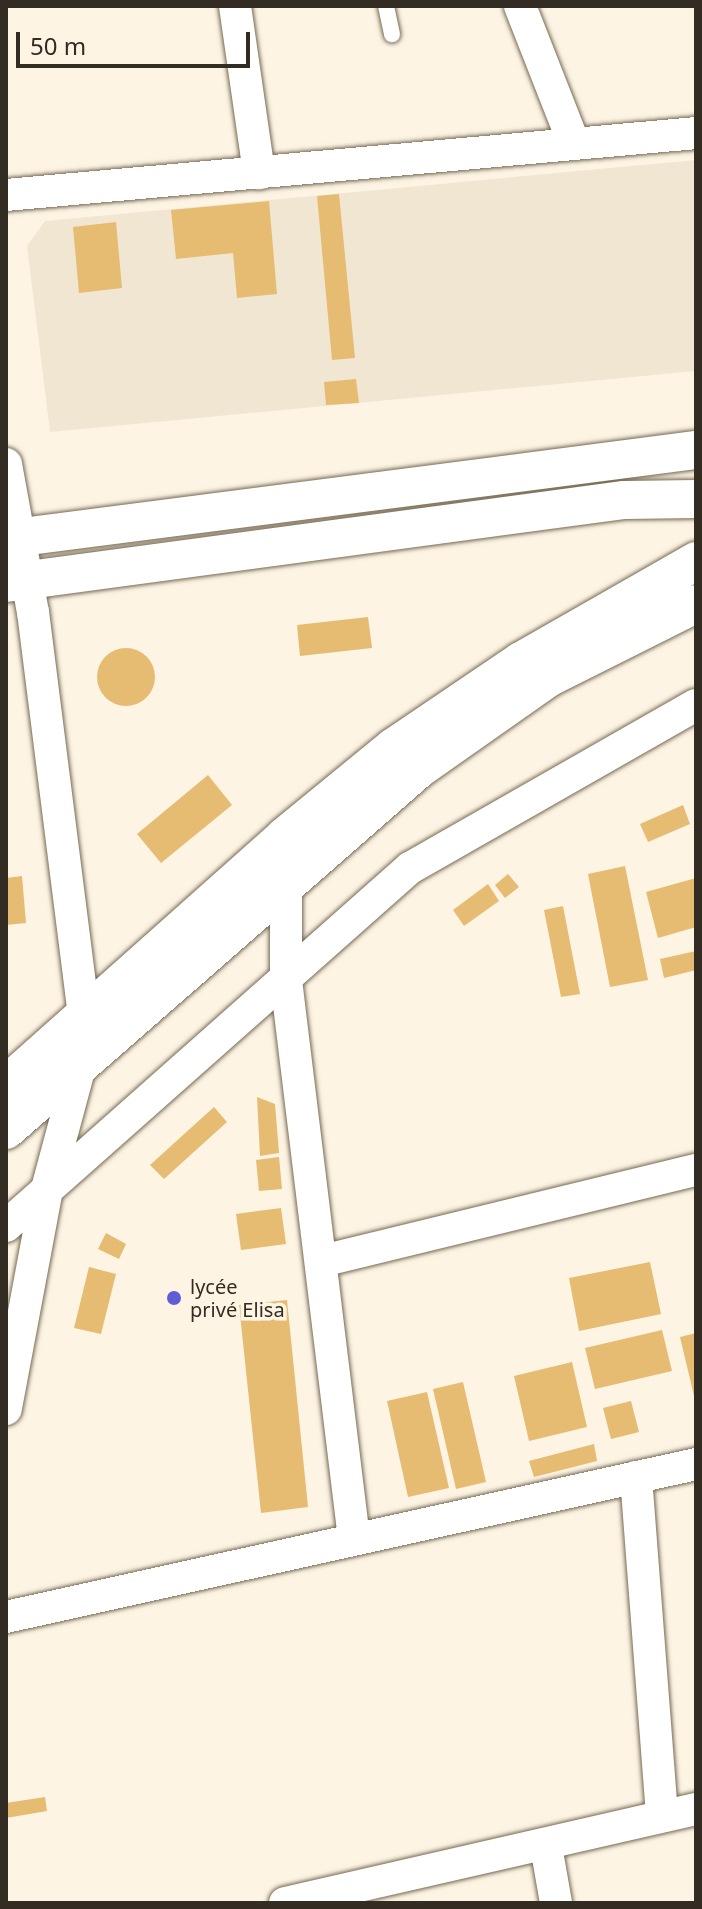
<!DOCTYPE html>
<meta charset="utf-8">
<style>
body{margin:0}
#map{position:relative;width:702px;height:1909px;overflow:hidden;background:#fdf4e4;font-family:"Noto Sans",sans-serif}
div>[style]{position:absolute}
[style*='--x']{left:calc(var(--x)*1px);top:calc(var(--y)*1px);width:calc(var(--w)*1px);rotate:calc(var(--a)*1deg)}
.industrial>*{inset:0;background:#f1e6d1}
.building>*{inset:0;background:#e5bc71}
.round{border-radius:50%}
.roads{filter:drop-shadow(0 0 2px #766952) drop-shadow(0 0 2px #766952)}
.service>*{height:16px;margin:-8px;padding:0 8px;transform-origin:8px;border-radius:8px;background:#fff}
.minor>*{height:32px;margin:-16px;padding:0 16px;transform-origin:16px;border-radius:16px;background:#fff}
.tertiary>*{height:38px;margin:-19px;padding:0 19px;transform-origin:19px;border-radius:19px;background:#fff}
.dots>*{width:22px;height:22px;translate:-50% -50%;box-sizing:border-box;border:4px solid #fdf4e4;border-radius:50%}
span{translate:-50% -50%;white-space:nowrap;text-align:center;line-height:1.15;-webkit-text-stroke:7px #fdf4e4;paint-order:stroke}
.poi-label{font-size:20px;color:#322c23}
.left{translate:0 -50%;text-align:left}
.frame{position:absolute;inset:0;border:8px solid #322c23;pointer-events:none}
.scale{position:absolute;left:16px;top:32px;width:234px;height:36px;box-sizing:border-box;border:4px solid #322c23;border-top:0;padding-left:10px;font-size:24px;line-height:28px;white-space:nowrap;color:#322c23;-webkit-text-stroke:6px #fdf4e4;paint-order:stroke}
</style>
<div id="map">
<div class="industrial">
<div style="clip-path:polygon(696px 160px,696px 371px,50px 432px,27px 246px,45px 221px)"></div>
</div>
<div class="building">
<div style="clip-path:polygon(339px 194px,355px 358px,332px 360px,317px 196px)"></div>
<div style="clip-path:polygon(269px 201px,277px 294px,237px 298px,233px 253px,176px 259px,171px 210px)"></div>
<div style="clip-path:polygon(116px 222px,122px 288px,79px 293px,73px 227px)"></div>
<div style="clip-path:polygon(356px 379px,359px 403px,326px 405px,324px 382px)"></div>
<div style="clip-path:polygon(368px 617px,372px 648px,300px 656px,297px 625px)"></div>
<div class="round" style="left:97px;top:648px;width:58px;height:58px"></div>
<div style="clip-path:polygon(208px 775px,232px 805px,161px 863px,137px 834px)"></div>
<div style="clip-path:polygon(683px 805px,690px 824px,648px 842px,640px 824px)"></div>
<div style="clip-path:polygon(625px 866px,648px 980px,610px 987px,588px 874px)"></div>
<div style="clip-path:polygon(508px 874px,519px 887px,505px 898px,495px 885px)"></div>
<div style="clip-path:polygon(22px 876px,26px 923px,6px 925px,6px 878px)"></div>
<div style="clip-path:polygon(696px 878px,696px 927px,658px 938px,646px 892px)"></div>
<div style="clip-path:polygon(488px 884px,499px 901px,464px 926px,453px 910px)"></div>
<div style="clip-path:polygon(563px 906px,580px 994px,561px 997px,544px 910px)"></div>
<div style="clip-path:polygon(696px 951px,696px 970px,664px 978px,660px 959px)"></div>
<div style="clip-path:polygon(257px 1097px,275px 1104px,279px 1153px,260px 1156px)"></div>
<div style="clip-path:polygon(214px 1107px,227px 1122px,164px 1179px,150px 1165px)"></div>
<div style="clip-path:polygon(279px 1157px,282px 1189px,259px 1191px,256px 1160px)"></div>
<div style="clip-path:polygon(281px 1208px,286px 1244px,241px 1250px,236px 1214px)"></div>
<div style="clip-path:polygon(106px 1233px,126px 1244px,119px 1259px,98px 1249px)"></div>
<div style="clip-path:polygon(650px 1262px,661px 1314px,579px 1331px,569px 1278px)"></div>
<div style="clip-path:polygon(89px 1267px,116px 1274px,101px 1334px,74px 1328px)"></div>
<div style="clip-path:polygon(287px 1300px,308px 1507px,261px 1513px,239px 1305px)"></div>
<div style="clip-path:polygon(662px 1330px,672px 1371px,595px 1389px,585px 1348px)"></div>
<div style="clip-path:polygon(696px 1333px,696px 1399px,695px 1400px,680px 1337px)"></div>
<div style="clip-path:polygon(572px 1362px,587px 1427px,529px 1441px,514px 1376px)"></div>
<div style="clip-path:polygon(463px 1382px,486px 1482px,456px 1489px,433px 1389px)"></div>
<div style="clip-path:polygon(427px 1392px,449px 1488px,408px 1497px,387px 1401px)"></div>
<div style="clip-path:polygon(631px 1401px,639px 1432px,611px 1439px,603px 1408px)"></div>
<div style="clip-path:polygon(594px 1444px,597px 1461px,534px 1477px,529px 1461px)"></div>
<div style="clip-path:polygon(45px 1797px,47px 1811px,6px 1818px,6px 1803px)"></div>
</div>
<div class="roads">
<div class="service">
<div style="--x:386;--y:6;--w:29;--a:78"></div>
</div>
<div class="minor">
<div style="--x:235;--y:6;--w:169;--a:81.8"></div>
<div style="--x:520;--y:6;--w:148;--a:68.6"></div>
<div style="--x:6;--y:195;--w:693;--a:-5.13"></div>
<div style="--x:6;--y:464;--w:150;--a:79.7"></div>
<div style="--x:33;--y:612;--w:404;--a:82.8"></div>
<div style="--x:84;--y:1013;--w:46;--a:92.5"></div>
<div style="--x:82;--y:1059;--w:135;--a:105.1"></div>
<div style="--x:47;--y:1189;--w:224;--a:100.6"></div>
<div style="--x:286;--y:881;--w:99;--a:90"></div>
<div style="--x:286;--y:980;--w:563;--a:83.06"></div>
<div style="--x:6;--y:1226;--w:540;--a:-41.55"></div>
<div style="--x:410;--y:868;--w:329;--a:-29.7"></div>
<div style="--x:322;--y:1261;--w:385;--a:-13.7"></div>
<div style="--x:636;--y:1477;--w:340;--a:85.6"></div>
<div style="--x:6;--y:1617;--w:707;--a:-12.5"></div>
<div style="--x:546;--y:1846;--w:58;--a:80"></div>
<div style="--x:285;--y:1903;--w:422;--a:-12.9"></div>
</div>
<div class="tertiary">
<div style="--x:6;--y:539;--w:696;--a:-7.35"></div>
<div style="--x:6;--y:583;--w:624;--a:-7.65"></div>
<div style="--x:624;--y:500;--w:72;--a:-0.8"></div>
<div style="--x:6;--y:1085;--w:373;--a:-41.7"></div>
<div style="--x:284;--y:837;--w:142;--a:-39.3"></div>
<div style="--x:394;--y:747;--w:153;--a:-34.1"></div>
<div style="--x:521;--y:661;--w:202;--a:-29.7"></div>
<div style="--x:6;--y:1130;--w:550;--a:-41.17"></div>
<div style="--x:420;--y:768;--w:156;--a:-35.1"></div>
<div style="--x:548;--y:678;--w:165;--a:-26.6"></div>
</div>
</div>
<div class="dots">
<div style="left:174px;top:1298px;background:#5e5dd5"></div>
</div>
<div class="poi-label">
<span class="left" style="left:190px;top:1298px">lycée<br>privé Elisa</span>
</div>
<div class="frame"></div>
<div class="scale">50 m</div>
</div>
